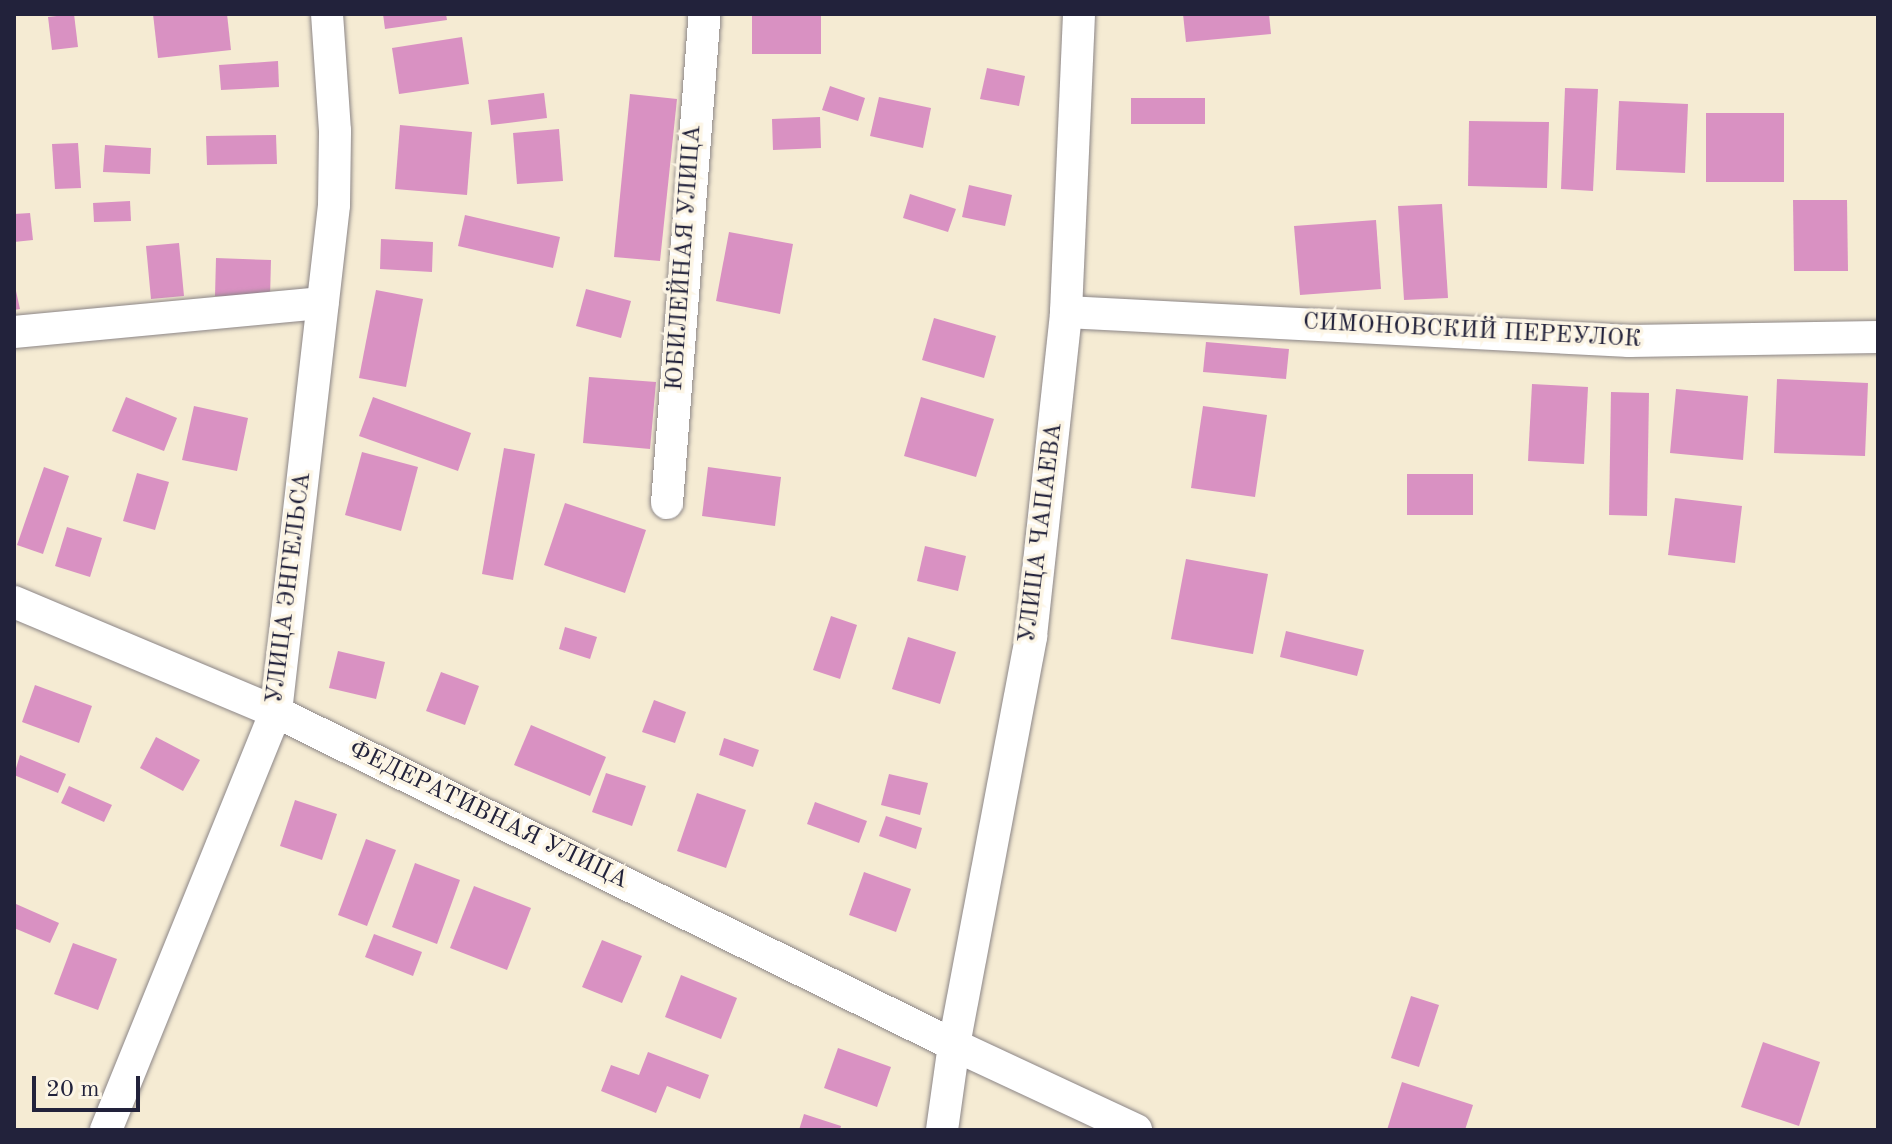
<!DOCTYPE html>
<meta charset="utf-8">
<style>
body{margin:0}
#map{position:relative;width:1892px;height:1144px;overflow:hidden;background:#f5ebd3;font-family:"Old Standard TT",serif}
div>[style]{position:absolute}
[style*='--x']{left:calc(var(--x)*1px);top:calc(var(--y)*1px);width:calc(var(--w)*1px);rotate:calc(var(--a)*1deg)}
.building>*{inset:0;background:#d991c2}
.roads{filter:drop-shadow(0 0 2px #8c8687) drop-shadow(0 0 2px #8c8687)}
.minor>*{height:32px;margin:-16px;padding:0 16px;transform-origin:16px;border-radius:16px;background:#fff}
span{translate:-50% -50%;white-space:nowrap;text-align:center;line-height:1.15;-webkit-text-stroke:7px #fcf5e5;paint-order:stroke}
.street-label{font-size:24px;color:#22223b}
.frame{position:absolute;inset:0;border:16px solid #22223b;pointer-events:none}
.scale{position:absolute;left:32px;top:1076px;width:108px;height:36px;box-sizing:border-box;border:4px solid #22223b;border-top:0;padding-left:10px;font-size:24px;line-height:28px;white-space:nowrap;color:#22223b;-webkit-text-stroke:6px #fcf5e5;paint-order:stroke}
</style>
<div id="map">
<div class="building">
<div style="clip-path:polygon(74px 14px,78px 47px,52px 50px,48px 17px)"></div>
<div style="clip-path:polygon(153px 14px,227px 14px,231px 50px,158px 58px)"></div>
<div style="clip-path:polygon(383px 14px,446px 14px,447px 20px,385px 29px)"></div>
<div style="clip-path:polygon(752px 14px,821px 14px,821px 54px,752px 54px)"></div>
<div style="clip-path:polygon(1183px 14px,1269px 14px,1271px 34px,1186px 42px)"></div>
<div style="clip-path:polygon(462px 37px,469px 84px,399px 94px,392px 48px)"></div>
<div style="clip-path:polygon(278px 61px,279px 87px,221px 90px,219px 65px)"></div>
<div style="clip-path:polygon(987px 68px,1025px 76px,1019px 106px,980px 99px)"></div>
<div style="clip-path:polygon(830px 86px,865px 98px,858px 121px,822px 110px)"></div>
<div style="clip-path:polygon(1565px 88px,1598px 89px,1593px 191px,1561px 189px)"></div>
<div style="clip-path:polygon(544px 93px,547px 118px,491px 125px,488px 100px)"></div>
<div style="clip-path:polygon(630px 94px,677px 99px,660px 261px,614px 257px)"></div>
<div style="clip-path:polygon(879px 97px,931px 108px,923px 148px,870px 136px)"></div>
<div style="clip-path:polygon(1131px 98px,1205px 98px,1205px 124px,1131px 124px)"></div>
<div style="clip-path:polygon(1619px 101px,1688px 104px,1685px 173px,1616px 170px)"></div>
<div style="clip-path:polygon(1706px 113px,1784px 113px,1784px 182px,1706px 182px)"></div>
<div style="clip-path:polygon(820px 117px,821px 148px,773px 150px,772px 119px)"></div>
<div style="clip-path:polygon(1469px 121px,1549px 122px,1547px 188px,1468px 186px)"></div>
<div style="clip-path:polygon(400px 125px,472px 132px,467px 195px,395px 189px)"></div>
<div style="clip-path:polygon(559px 129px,563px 181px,517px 184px,513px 133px)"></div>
<div style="clip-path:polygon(276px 135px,277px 164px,207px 165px,206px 136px)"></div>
<div style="clip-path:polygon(78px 143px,81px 188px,55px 189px,52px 144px)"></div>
<div style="clip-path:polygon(105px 145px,151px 148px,150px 174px,103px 172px)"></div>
<div style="clip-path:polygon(969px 185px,1012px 195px,1005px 226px,962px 217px)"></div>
<div style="clip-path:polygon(910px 194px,956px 209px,948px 232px,903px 218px)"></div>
<div style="clip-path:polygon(1793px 200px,1847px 200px,1848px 271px,1794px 271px)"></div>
<div style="clip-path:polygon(130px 201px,131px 221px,94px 222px,93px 203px)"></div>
<div style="clip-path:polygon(1442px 204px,1448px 298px,1404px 300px,1398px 206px)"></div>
<div style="clip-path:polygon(30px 213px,33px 240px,14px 242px,14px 214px)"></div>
<div style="clip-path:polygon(465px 215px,560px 237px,553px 268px,458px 246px)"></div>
<div style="clip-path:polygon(1376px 220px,1381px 289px,1300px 295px,1294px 226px)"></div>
<div style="clip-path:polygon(729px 232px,793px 244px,780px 314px,716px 301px)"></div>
<div style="clip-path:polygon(381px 239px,433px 242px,432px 272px,380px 269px)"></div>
<div style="clip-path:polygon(179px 243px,184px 296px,151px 299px,146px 246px)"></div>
<div style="clip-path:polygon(216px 258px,271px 260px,270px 298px,215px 296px)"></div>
<div style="clip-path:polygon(14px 282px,20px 309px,14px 310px)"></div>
<div style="clip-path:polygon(586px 289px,631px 301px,621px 338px,576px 326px)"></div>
<div style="clip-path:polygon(376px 290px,423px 299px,406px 387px,359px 378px)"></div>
<div style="clip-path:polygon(934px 318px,996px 336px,984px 378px,922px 360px)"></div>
<div style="clip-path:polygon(1206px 342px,1289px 349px,1286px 379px,1203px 372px)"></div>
<div style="clip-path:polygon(589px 377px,656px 382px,650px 449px,583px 443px)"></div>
<div style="clip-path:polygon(1777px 379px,1868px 383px,1865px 456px,1774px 453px)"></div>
<div style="clip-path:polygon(1532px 384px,1588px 387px,1584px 464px,1528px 461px)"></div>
<div style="clip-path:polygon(1676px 389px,1748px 396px,1743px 460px,1670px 453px)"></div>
<div style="clip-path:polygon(1611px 392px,1649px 393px,1647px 516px,1609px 515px)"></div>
<div style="clip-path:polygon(126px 397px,177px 418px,164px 451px,112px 431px)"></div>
<div style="clip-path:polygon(373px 397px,471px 433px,458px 471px,359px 436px)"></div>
<div style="clip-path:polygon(921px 397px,994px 419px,976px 477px,904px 456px)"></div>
<div style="clip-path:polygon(194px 406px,248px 418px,237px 471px,182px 460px)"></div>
<div style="clip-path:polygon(1203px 406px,1267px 415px,1255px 497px,1191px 488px)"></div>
<div style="clip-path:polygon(504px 448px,535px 454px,513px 580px,482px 574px)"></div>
<div style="clip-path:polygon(362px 452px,418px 467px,401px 531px,345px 515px)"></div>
<div style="clip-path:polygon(44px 467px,69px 476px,43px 554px,17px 545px)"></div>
<div style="clip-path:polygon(708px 467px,781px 477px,775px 526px,702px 516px)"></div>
<div style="clip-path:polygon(137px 473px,169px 482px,155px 530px,123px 521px)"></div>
<div style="clip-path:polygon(1407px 474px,1473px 474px,1473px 515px,1407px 515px)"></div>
<div style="clip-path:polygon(1675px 498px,1742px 506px,1735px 563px,1668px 555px)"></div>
<div style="clip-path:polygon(565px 503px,646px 530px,625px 593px,544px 565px)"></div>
<div style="clip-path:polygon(67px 527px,102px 538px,90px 577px,55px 566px)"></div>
<div style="clip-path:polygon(925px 546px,966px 556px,958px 591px,917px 581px)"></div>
<div style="clip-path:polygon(1186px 559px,1268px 574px,1253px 654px,1171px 639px)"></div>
<div style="clip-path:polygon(831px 616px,857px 625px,840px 679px,813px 670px)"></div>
<div style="clip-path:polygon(565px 627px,597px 637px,590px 659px,559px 649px)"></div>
<div style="clip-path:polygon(1286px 631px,1364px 650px,1357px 676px,1280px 657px)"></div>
<div style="clip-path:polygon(908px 637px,956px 652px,940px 704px,892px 689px)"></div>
<div style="clip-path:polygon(338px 651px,385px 662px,376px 699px,329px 688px)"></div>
<div style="clip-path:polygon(441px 672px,479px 686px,465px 725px,426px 711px)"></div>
<div style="clip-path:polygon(35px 685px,92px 706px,79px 743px,22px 722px)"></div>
<div style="clip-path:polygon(654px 700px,686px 712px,675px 743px,642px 732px)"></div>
<div style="clip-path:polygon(531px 725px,606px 757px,590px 796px,514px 765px)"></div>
<div style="clip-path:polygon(156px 737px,200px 760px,183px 791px,140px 768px)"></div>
<div style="clip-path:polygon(724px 738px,759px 750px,753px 767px,719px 755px)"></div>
<div style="clip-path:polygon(20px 755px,66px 774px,58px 793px,14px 775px)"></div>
<div style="clip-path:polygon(606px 773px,646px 786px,632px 826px,592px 812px)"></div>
<div style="clip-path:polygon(889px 774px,928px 783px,920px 815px,881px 805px)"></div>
<div style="clip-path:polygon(69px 786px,112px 805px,104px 822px,61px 803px)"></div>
<div style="clip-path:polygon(697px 793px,746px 810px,726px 868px,677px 851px)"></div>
<div style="clip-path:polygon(295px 800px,337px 814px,322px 860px,280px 846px)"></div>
<div style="clip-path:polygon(815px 802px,867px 821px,859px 843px,807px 824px)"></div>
<div style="clip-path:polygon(886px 816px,922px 828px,916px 849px,879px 836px)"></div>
<div style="clip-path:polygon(366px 839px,396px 850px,367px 926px,338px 915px)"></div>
<div style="clip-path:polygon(415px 863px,460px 880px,437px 944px,392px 927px)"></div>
<div style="clip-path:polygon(864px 872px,911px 889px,896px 932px,849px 915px)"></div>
<div style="clip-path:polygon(474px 886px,531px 908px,507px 970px,450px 948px)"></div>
<div style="clip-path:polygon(16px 904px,59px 923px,50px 943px,14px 928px)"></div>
<div style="clip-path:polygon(374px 934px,422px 952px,413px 976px,365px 957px)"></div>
<div style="clip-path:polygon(602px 940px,642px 956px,622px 1003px,582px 987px)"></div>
<div style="clip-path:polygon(73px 943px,117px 959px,98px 1010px,54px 994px)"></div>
<div style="clip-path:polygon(681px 975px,737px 998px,721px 1039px,665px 1017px)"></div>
<div style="clip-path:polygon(1411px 996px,1439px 1005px,1419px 1067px,1391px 1058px)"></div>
<div style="clip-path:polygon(1763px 1042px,1820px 1062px,1799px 1126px,1741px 1107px)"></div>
<div style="clip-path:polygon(838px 1048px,891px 1067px,877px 1107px,824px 1088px)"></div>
<div style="clip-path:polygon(648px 1052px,709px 1075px,700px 1099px,667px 1086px,656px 1113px,601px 1091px,611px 1065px,639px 1075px)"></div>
<div style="clip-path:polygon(1402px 1082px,1473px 1105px,1465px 1130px,1387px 1130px)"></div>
<div style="clip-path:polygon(804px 1114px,841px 1126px,840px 1130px,799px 1130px)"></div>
</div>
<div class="roads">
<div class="minor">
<div style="--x:1066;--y:312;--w:564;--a:2.95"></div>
<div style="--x:1629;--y:341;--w:249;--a:-0.9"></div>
<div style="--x:14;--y:332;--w:310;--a:-5.4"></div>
<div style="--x:667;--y:503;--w:490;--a:-85.6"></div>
<div style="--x:14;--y:602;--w:284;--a:22.8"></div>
<div style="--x:276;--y:712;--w:755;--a:26.16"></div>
<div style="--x:954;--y:1045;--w:201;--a:25"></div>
<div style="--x:106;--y:1130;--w:451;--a:-67.9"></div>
<div style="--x:276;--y:712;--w:510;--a:-83.47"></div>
<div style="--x:334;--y:205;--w:74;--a:-89.2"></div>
<div style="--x:335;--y:131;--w:117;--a:-93.9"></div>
<div style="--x:942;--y:1130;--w:86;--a:-82"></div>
<div style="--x:954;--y:1045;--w:416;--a:-79.3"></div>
<div style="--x:1031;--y:636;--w:326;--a:-83.8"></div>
<div style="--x:1066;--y:312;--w:298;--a:-87.5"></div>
</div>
</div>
<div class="street-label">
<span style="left:685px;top:258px;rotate:-86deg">ЮБИЛЕЙНАЯ УЛИЦА</span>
<span style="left:1472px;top:332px;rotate:3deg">СИМОНОВСКИЙ ПЕРЕУЛОК</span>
<span style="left:1042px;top:533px;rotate:-83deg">УЛИЦА ЧАПАЕВА</span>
<span style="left:290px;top:588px;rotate:-83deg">УЛИЦА ЭНГЕЛЬСА</span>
<span style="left:488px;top:816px;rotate:26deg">ФЕДЕРАТИВНАЯ УЛИЦА</span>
</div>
<div class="frame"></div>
<div class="scale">20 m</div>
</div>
